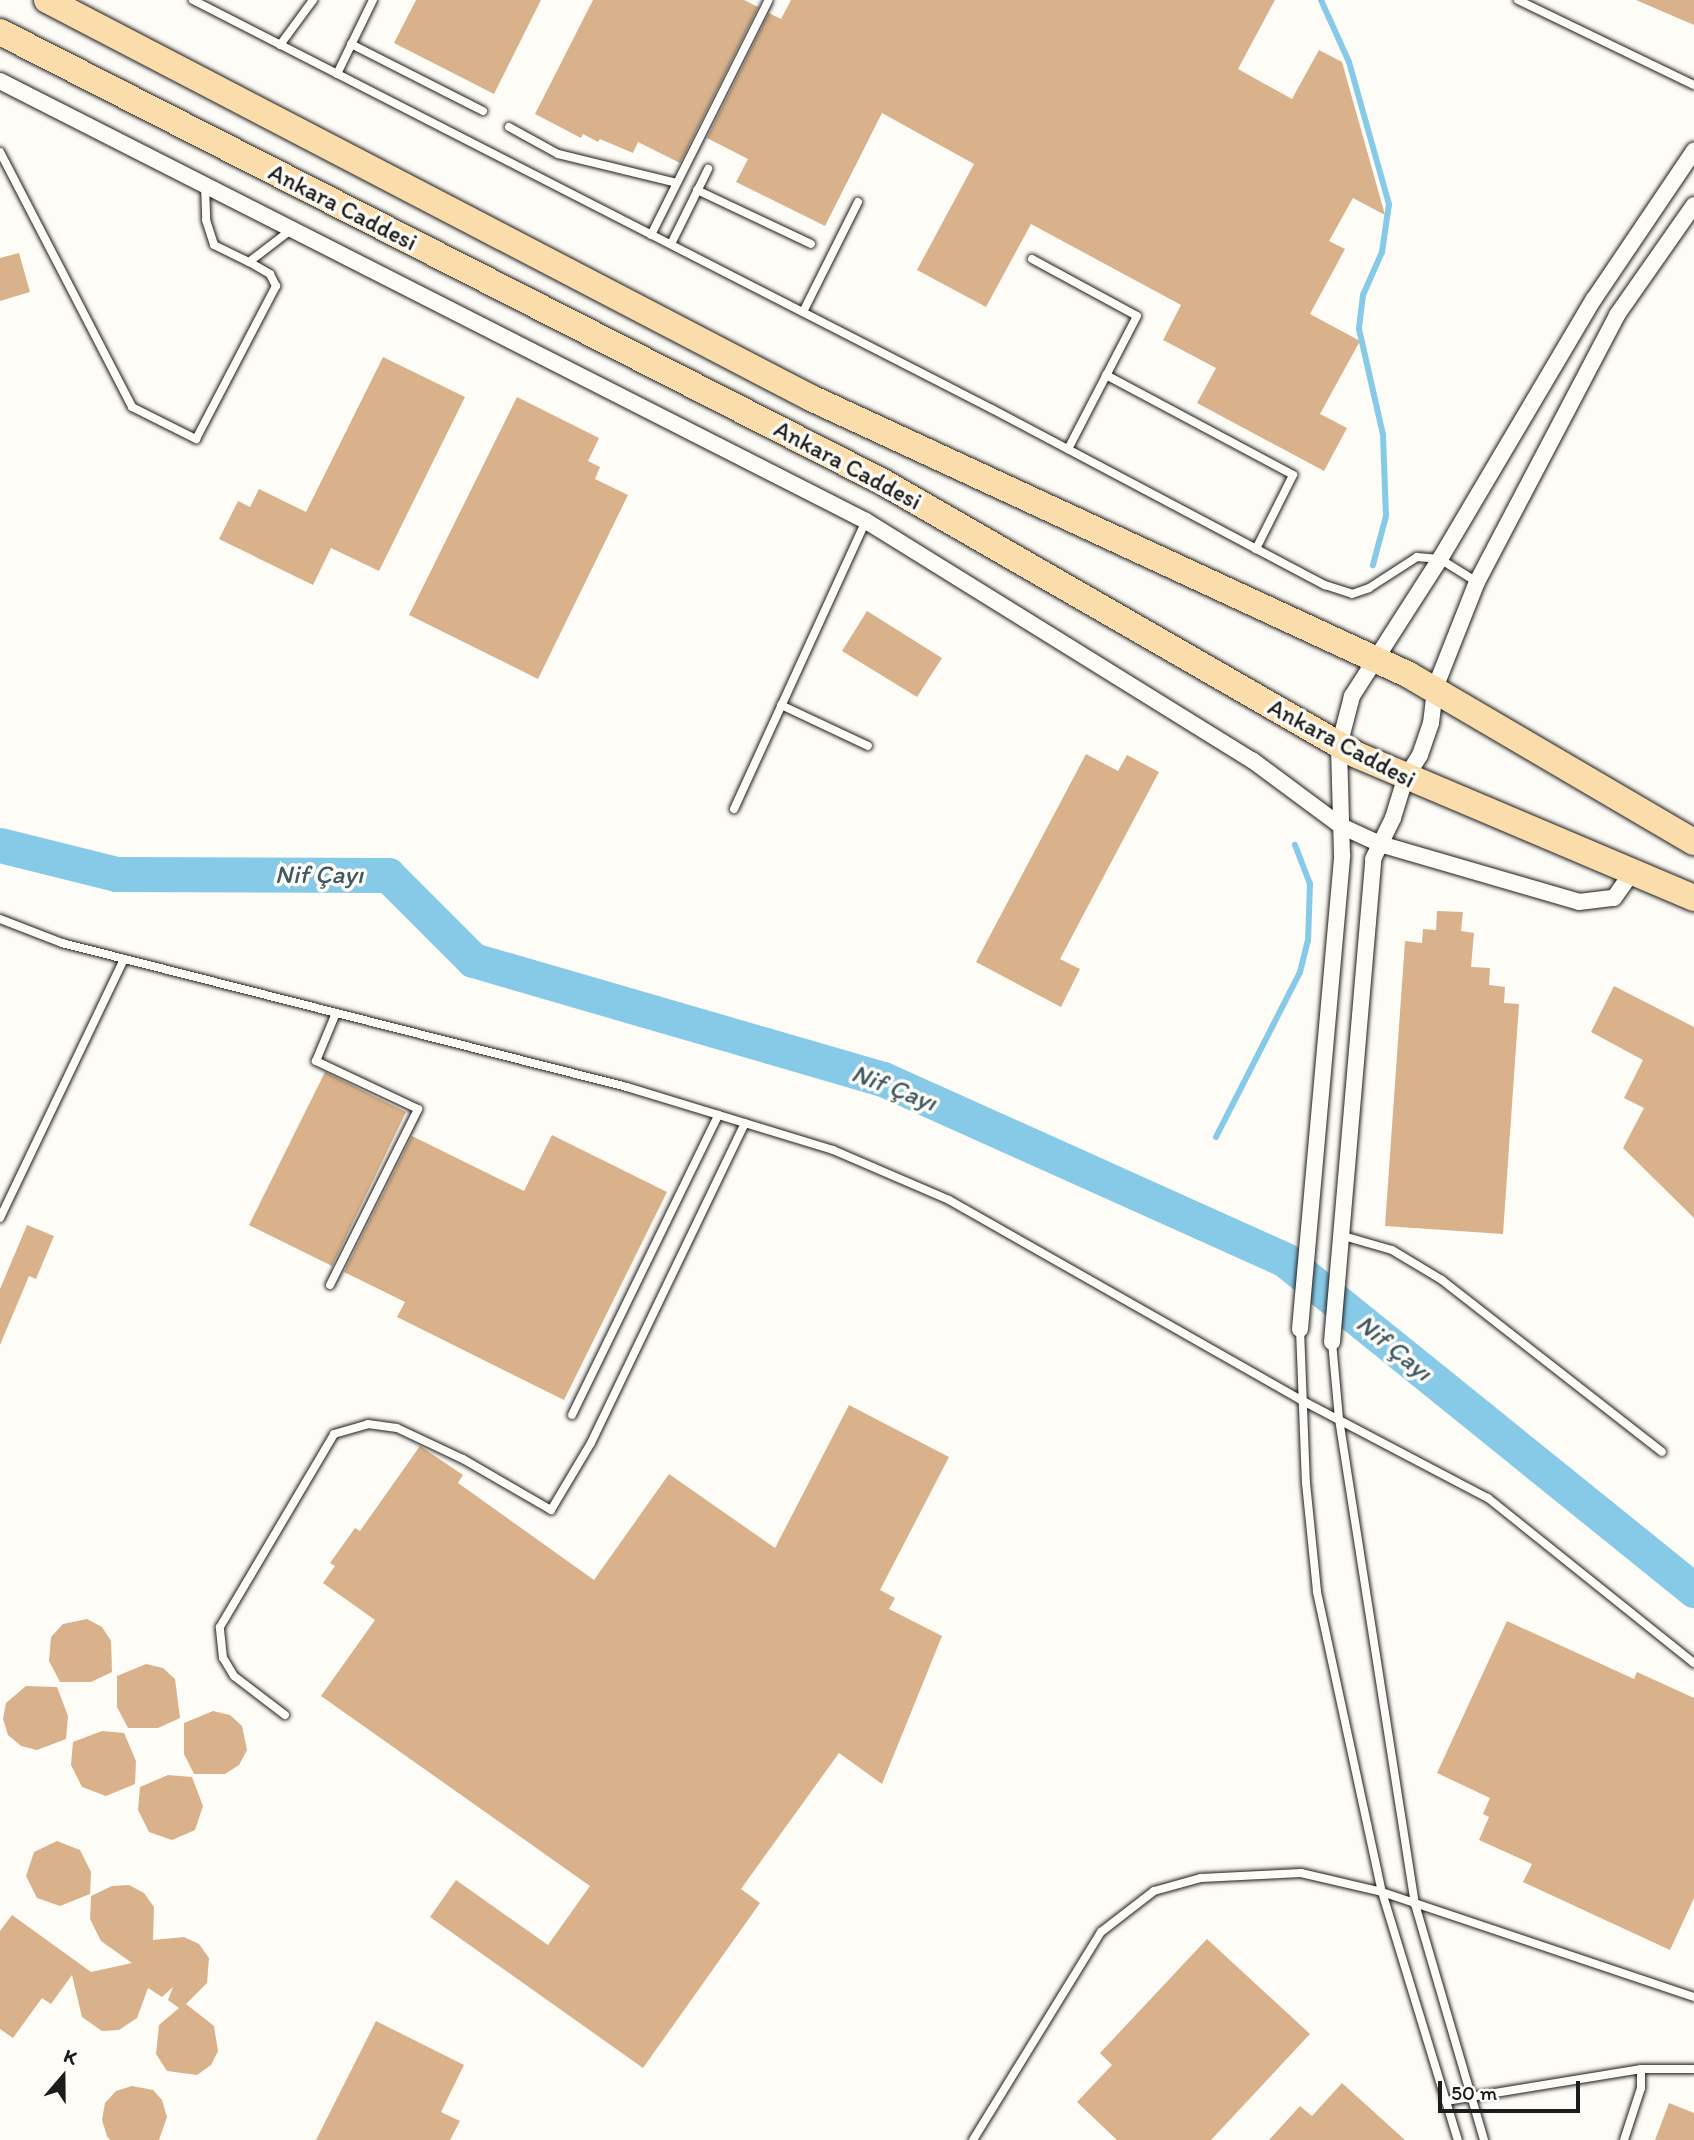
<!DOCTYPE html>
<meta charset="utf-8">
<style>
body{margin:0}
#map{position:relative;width:1694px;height:2140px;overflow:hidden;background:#fdfcf7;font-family:Itim,sans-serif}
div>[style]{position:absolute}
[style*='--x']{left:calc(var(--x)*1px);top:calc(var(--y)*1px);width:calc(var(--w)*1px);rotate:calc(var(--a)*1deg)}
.stream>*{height:6px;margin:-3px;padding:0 3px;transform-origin:3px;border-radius:3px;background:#87cae8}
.river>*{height:35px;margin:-17.5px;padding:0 17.5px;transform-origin:17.5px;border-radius:17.5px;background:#87cae8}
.building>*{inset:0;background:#d9b18a}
.roads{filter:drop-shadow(0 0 2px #1c1c1c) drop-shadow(0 0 2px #1c1c1c)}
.service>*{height:8px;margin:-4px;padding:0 4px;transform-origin:4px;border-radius:4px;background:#fdfcf7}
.minor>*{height:16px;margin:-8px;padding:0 8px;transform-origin:8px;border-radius:8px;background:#fdfcf7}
.trunk>*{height:26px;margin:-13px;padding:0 13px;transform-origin:13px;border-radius:13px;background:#faddab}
span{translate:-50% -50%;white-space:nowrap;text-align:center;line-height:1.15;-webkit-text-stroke:7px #fdfcf7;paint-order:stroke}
.street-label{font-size:24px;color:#1c1c1c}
.water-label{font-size:26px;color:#415963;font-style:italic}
.north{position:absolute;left:28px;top:2042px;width:70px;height:70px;-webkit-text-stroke:5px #fdfcf7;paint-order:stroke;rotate:20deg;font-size:19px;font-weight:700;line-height:28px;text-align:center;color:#1c1c1c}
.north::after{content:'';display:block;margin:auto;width:24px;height:32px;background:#1c1c1c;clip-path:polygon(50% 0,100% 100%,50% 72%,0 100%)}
.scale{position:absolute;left:1438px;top:2081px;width:142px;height:32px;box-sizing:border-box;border:4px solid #1c1c1c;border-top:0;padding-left:9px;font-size:21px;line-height:24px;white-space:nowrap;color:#1c1c1c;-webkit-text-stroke:5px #fdfcf7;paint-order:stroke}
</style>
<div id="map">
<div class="stream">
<div style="--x:1321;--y:0;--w:68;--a:65.7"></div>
<div style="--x:1349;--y:62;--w:148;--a:74.3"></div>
<div style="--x:1389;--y:204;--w:49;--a:98.3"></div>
<div style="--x:1382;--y:252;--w:47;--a:113.8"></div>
<div style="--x:1363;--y:295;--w:34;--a:97"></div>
<div style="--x:1359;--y:329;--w:109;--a:77.2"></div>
<div style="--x:1383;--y:435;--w:81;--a:87.9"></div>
<div style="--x:1386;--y:516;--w:51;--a:104.9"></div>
<div style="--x:1216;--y:1137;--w:185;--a:-63"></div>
<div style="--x:1300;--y:972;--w:32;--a:-76"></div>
<div style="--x:1308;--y:941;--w:57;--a:-88"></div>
<div style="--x:1310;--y:884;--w:42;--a:-111"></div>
</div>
<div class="river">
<div style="--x:0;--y:845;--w:120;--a:14"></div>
<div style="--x:116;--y:874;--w:272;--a:0.2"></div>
<div style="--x:388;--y:875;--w:120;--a:45"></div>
<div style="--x:473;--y:960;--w:427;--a:16.2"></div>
<div style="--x:883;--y:1079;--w:441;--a:24.2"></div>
<div style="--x:1285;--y:1260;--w:526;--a:38.9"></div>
</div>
<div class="building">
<div style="clip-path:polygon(416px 0,541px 0,494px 94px,394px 43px)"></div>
<div style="clip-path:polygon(593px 0,744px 0,758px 7px,680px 163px,638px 142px,633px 153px,600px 139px,598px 142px,583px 134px,581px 138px,535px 114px)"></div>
<div style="clip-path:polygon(791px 0,1275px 0,1238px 69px,1292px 99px,1319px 50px,1342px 62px,1385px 215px,1353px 198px,1329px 241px,1345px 249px,1310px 314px,1360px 341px,1320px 414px,1347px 428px,1324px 471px,1197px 403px,1216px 368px,1163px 340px,1181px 305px,1031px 224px,986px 307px,917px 270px,974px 164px,882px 113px,825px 226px,736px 182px,748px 159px,707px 138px,769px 13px,781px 19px)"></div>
<div style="clip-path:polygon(1636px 0,1694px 0,1694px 25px)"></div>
<div style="clip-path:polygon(19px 253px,30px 292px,0 301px,0 258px)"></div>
<div style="clip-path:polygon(383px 357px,465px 397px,379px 571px,331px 548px,313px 585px,219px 539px,238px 501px,250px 507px,259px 489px,306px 512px)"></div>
<div style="clip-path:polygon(517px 397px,599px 438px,588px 461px,600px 467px,595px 479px,628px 495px,538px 679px,409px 615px)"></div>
<div style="clip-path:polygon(867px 611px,942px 658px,917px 697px,842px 651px)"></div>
<div style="clip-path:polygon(1086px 754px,1118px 771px,1127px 755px,1159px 772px,1060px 959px,1080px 969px,1061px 1007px,976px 962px)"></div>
<div style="clip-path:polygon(1437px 911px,1463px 912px,1461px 931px,1474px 933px,1471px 967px,1490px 968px,1489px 985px,1505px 987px,1504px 1003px,1519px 1004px,1503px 1234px,1385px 1226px,1405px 941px,1422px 943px,1423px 929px,1436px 930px)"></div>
<div style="clip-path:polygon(1614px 986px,1694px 1027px,1694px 1218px,1623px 1148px,1644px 1108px,1624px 1098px,1643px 1060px,1591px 1032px)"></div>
<div style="clip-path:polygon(325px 1072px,406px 1112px,332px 1266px,249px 1225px)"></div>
<div style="clip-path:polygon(552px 1135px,667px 1192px,564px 1400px,397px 1317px,405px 1302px,344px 1272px,412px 1136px,524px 1191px)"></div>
<div style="clip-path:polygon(27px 1225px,54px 1236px,36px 1279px,29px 1276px,0 1345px,0 1289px)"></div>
<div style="clip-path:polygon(849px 1405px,949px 1457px,880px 1590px,895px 1598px,889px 1609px,942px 1636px,882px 1784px,839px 1753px,741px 1889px,760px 1903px,643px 2068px,430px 1917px,456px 1880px,548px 1945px,590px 1886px,321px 1696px,375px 1620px,323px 1583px,335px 1566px,330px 1563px,355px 1528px,360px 1531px,420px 1446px,463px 1475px,458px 1483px,594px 1580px,669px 1474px,775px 1548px)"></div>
<div style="clip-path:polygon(87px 1619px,102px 1627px,111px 1641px,112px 1672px,91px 1682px,60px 1682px,49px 1661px,51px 1637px,63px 1624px)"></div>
<div style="clip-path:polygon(1507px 1621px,1634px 1679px,1637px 1672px,1694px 1698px,1694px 1898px,1670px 1950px,1523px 1882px,1532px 1864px,1479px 1840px,1489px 1817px,1483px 1814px,1490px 1798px,1437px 1773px)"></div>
<div style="clip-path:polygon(146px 1664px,163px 1668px,175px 1679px,180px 1718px,158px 1728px,128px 1728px,117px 1707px,117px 1676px)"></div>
<div style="clip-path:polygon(26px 1686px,57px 1687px,68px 1716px,66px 1739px,37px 1750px,21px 1746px,8px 1735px,3px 1719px,6px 1703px)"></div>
<div style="clip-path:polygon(213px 1711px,230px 1715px,242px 1726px,247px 1750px,239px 1765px,225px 1774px,194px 1774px,184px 1754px,184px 1723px)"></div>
<div style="clip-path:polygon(102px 1731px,124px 1733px,136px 1761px,135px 1784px,106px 1796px,82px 1787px,71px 1765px,73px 1742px)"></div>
<div style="clip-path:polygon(168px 1775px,192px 1777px,203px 1806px,195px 1830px,172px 1840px,149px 1832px,138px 1810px,140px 1787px)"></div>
<div style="clip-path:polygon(57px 1841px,80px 1850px,91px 1872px,90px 1894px,60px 1906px,37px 1898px,26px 1876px,34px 1852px)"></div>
<div style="clip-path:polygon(129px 1885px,144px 1893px,154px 1907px,153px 1940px,184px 1937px,199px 1944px,209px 1958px,207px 1983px,186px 2004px,214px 2026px,218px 2051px,211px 2065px,197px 2075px,167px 2071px,156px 2054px,159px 2025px,179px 2008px,168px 2000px,173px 1987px,162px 1997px,148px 1988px,137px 2018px,119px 2030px,102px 2031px,82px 2017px,72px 1975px,51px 2004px,42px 1998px,13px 2038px,0 2029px,0 1931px,12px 1915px,91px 1972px,132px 1963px,101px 1941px,90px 1919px,91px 1896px,112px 1886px)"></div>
<div style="clip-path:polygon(1207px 1939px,1310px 2034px,1211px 2140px,1117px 2140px,1077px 2102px,1112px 2065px,1100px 2053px)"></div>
<div style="clip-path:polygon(376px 2021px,464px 2065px,441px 2112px,460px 2121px,450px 2140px,316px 2140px)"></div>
<div style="clip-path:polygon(1342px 2083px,1405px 2140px,1269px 2140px,1300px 2106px,1312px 2116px)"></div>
<div style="clip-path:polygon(132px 2086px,153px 2090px,162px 2100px,167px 2117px,159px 2140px,110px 2140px,107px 2136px,102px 2120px,105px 2103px,116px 2091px)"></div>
<div style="clip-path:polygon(1669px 2103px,1694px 2113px,1694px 2140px,1655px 2140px)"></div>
</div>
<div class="roads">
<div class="service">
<div style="--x:193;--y:0;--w:898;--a:27.11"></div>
<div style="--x:992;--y:409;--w:377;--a:27.9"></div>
<div style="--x:1325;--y:585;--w:28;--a:18"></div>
<div style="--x:1352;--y:594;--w:18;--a:-19"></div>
<div style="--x:1369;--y:588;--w:57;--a:-32.9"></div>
<div style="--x:1417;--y:557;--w:23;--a:5"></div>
<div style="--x:1440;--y:559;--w:44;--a:31.9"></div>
<div style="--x:1518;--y:0;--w:195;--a:25.8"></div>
<div style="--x:351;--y:44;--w:148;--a:26.9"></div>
<div style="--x:280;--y:45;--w:56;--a:-53.7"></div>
<div style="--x:337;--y:74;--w:82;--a:-64.1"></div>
<div style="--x:509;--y:127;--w:56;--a:28.9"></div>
<div style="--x:558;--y:154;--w:122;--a:13.7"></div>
<div style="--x:0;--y:152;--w:287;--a:62.6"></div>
<div style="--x:132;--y:407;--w:72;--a:26.6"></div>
<div style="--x:196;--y:439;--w:173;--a:-62.4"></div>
<div style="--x:276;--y:286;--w:13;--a:-117"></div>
<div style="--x:270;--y:274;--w:24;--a:-150"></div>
<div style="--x:205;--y:185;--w:35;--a:88"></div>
<div style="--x:206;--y:220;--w:26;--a:72"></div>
<div style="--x:214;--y:245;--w:39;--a:26"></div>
<div style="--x:249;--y:262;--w:54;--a:-37.5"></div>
<div style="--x:697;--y:190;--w:126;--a:25.3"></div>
<div style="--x:651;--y:235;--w:262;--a:-63.4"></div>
<div style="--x:671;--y:244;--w:84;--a:-63.7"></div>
<div style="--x:1032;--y:259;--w:119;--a:28.5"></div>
<div style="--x:1137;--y:316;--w:150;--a:117.4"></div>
<div style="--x:803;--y:312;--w:123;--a:-63.4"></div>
<div style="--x:1106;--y:375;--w:212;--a:28.1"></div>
<div style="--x:1293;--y:475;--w:83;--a:116.6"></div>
<div style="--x:781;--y:705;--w:96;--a:25.2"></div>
<div style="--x:734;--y:809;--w:317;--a:-65.4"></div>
<div style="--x:0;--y:919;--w:66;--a:21.2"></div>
<div style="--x:62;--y:943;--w:583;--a:14.3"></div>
<div style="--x:627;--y:1087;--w:215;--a:17"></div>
<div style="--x:833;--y:1150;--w:126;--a:23.3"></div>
<div style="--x:949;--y:1200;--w:405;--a:29.6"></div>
<div style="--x:1301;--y:1400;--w:211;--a:27.7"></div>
<div style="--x:1488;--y:1498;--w:264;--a:38.7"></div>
<div style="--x:0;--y:1218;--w:287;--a:-64.4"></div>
<div style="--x:1340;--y:1235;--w:54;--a:16.1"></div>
<div style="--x:1392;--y:1250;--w:58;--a:31"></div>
<div style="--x:1442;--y:1280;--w:279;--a:38"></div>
<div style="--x:330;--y:1285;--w:197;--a:-63.4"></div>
<div style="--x:418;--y:1109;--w:113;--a:-154.8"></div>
<div style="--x:316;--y:1061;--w:52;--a:-67.4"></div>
<div style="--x:1300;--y:1329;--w:154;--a:87.8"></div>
<div style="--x:1306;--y:1483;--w:110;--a:84.2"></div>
<div style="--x:1317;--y:1592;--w:307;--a:77.8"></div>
<div style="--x:1382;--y:1892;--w:259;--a:73"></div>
<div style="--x:1332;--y:1342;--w:77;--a:84.8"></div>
<div style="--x:1339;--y:1419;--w:491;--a:81.1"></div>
<div style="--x:1415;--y:1904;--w:246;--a:73.7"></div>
<div style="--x:572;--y:1415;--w:334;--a:-64"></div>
<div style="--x:285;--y:1715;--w:64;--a:-142.6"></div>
<div style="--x:234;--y:1676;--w:21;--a:-121"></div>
<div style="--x:223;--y:1658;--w:31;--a:-96"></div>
<div style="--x:220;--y:1627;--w:224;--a:-59.4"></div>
<div style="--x:334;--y:1434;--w:35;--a:-16"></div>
<div style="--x:368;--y:1424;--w:29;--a:8"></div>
<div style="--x:397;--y:1428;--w:73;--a:25.2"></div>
<div style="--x:463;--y:1459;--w:102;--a:30.1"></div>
<div style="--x:551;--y:1510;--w:78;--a:-59.2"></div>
<div style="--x:591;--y:1443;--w:355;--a:-64.3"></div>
<div style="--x:1446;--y:2101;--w:198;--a:-9.3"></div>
<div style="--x:1641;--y:2069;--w:53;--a:0"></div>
<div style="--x:973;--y:2140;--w:244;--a:-58.4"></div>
<div style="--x:1101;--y:1932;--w:67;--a:-37.7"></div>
<div style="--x:1154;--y:1891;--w:49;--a:-15.5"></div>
<div style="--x:1201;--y:1878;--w:100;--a:-2.9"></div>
<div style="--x:1301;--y:1873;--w:83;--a:13.2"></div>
<div style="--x:1382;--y:1892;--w:329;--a:18.6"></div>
<div style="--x:1624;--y:2140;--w:55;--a:-71.9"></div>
<div style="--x:1641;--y:2088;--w:19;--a:-90"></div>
</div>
<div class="minor">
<div style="--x:0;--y:81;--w:971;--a:26.93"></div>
<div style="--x:866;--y:521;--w:454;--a:31.8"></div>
<div style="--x:1252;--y:760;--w:111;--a:36.6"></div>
<div style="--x:1341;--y:826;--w:43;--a:24.8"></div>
<div style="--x:1380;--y:844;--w:207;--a:16.2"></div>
<div style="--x:1579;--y:902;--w:35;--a:-7"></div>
<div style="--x:1614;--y:898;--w:32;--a:-55"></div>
<div style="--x:1300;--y:1329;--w:476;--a:-84.9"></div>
<div style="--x:1342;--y:855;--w:109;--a:-91.6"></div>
<div style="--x:1339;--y:746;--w:52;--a:-75.4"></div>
<div style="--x:1352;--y:696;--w:163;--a:-57.3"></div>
<div style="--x:1440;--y:559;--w:302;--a:-59.4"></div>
<div style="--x:1594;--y:299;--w:179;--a:-56"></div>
<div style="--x:1332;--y:1342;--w:485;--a:-85.1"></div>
<div style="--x:1373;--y:859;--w:46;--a:-64"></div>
<div style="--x:1393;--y:818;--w:41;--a:-72.9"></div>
<div style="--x:1405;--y:779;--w:28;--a:-58"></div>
<div style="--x:1420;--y:755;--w:34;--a:-71"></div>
<div style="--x:1431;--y:723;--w:35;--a:-83"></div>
<div style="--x:1435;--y:688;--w:114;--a:-68.4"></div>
<div style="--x:1477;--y:582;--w:301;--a:-62.3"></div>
<div style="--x:1617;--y:315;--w:134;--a:-55"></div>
</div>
<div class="trunk">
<div style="--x:47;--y:0;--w:861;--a:27.52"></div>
<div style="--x:811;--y:398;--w:659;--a:24.85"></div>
<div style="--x:1409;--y:675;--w:330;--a:30.4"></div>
<div style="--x:0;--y:32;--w:989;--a:27.01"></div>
<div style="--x:881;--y:481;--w:549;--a:29.93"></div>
<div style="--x:1357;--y:755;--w:366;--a:23"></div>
</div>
</div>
<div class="street-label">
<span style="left:343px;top:207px;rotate:27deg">Ankara Caddesi</span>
<span style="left:848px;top:465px;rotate:28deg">Ankara Caddesi</span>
<span style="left:1342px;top:743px;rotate:28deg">Ankara Caddesi</span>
</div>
<div class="water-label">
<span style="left:319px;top:875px">Nif Çayı</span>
<span style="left:894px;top:1088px;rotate:21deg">Nif Çayı</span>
<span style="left:1394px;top:1348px;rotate:39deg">Nif Çayı</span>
</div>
<div class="north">K</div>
<div class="scale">50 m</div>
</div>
